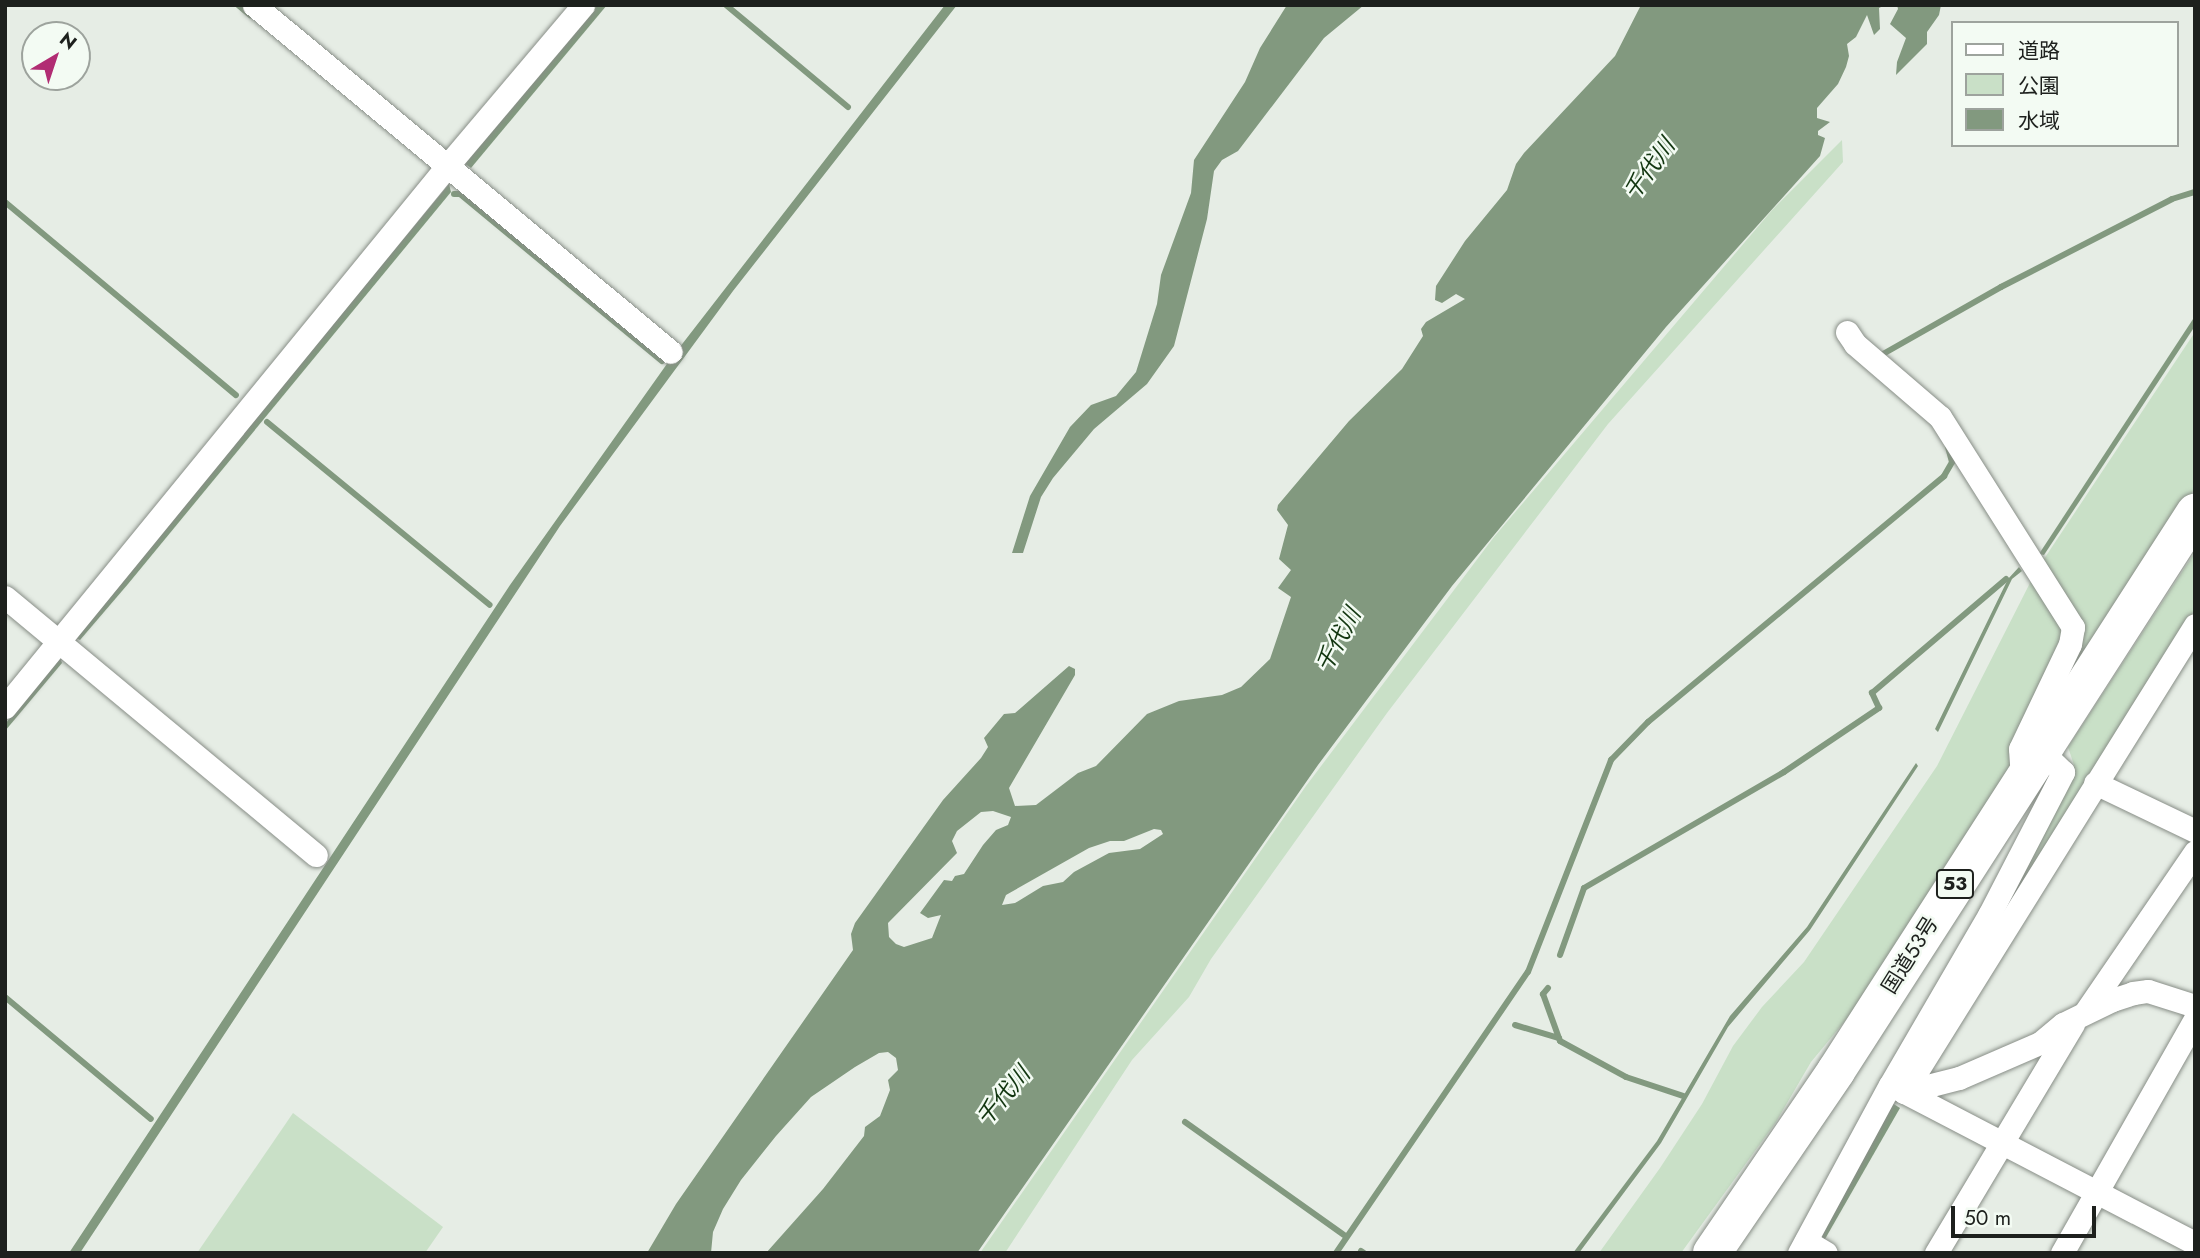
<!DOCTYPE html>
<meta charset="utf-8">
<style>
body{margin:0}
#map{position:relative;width:2200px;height:1258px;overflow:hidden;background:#e6ede5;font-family:Jost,"Noto Sans JP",sans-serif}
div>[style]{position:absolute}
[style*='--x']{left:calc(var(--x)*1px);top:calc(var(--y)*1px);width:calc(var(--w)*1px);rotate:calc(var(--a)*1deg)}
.green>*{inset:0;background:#c9e0c7}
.water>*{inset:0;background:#82997f}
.stream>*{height:6px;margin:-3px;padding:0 3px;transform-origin:3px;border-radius:3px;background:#82997f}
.roads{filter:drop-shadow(0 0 2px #888e87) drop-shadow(0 0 2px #888e87)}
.minor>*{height:23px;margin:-11.5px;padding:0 11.5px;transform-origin:11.5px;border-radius:11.5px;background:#fff}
.trunk>*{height:38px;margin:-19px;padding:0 19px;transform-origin:19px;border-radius:19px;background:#fff}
span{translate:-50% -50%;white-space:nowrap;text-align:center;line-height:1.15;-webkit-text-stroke:5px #f3fbf3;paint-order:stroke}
.shield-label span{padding:2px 5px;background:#f3fbf3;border:2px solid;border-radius:5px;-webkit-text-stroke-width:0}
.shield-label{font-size:19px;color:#1d201d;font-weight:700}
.street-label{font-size:21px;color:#1d201d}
.water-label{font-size:23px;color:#123610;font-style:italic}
.frame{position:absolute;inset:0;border:7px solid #1d201d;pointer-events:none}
.legend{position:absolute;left:1951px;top:21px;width:228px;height:126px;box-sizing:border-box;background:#f3fbf3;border:2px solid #9da39d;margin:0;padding:9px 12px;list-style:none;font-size:21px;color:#1d201d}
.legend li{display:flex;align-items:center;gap:14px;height:35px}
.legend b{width:35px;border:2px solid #9da39d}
.north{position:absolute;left:21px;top:21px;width:70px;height:70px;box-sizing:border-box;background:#f3fbf3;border:2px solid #9da39d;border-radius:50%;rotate:39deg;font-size:19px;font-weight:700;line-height:28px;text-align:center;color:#1d201d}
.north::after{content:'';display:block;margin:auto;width:24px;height:32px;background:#b12c73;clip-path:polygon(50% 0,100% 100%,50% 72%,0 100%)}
.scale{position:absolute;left:1951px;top:1206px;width:145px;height:32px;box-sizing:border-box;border:4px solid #1d201d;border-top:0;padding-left:9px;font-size:21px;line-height:24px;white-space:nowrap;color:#1d201d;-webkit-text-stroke:5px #f3fbf3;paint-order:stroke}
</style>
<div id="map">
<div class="green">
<div style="clip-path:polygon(1842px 140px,1843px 162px,1608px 424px,1387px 713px,1211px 959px,1189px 997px,1132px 1060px,1005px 1253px,980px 1253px,1306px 786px,1494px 537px,1773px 209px)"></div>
<div style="clip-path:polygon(2195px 332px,2195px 488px,2049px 715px,2072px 654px,2038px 568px)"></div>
<div style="clip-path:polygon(2195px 552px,2195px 609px,1938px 1016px,2070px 780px,2074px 765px,2068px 747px)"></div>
<div style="clip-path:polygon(2031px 581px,2065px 627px,2013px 762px,1854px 1010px,1811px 1062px,1776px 1122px,1681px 1253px,1599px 1253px,1660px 1168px,1702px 1104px,1733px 1046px,1762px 1007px,1804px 962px,1937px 766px)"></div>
<div style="clip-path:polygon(293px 1113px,443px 1227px,425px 1253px,197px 1253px)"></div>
</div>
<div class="water">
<div style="clip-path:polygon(596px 5px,607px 5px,471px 168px,464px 163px)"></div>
<div style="clip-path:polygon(945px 5px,957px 5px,733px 291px,560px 526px,80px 1253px,69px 1253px,510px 585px,669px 361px)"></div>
<div style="clip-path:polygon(1287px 5px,1364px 5px,1324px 38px,1238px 151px,1222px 160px,1214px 171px,1207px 219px,1174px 346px,1147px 384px,1094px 429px,1053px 478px,1041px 497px,1023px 553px,1012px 553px,1030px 496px,1070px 427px,1091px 405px,1116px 396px,1136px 372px,1157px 304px,1161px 275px,1191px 193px,1194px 160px,1245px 82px,1260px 48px)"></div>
<div style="clip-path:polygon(evenodd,1641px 5px,1885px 5px,1879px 8px,1880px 29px,1874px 35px,1867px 15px,1856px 37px,1847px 44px,1849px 56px,1846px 67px,1838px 84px,1817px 108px,1817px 118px,1830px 122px,1818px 131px,1818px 135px,1825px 138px,1820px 156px,1666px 327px,1452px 586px,1318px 765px,977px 1253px,766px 1253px,823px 1189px,864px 1136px,865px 1127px,880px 1116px,890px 1090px,888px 1080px,898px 1070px,896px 1058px,888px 1052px,879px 1053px,855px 1067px,811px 1097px,776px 1136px,741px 1180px,723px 1209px,713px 1232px,711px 1253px,647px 1253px,676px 1204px,853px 950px,851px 934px,855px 923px,943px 800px,981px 758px,988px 747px,984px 738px,1004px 714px,1015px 713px,1069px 666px,1075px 669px,1075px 675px,1009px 788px,1015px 806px,1036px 805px,1078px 773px,1096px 766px,1147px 714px,1179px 701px,1222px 695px,1241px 687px,1270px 659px,1291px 597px,1278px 588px,1291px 570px,1279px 559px,1288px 525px,1277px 510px,1278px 505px,1349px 421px,1402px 369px,1423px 336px,1421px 329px,1426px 322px,1465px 299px,1456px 294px,1442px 303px,1435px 300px,1436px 286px,1465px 241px,1507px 190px,1516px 164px,1524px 153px,1615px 56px,1641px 5px,993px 811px,1011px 817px,1008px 825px,996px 830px,983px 845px,964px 874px,955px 876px,952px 881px,944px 880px,920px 913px,928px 918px,941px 915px,932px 938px,904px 947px,896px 944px,889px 937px,888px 923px,957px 853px,952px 841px,957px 831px,981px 812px,993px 811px,1641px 5px,1154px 829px,1161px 830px,1163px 834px,1140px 849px,1109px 853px,1074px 872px,1063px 882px,1043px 886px,1015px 903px,1002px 905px,1006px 895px,1089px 848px,1110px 841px,1124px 841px,1154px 829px)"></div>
<div style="clip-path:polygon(1897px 5px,1941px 5px,1939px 15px,1927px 32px,1927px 44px,1896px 75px,1897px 62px,1906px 38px,1890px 24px,1898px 9px)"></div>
<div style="clip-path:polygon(449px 184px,451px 192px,128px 584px,80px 640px,74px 637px)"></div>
<div style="clip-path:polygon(2195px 316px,2195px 326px,2044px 555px,2039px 554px)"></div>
<div style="clip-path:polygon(2019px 567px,2022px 571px,2012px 579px,1938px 732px,1935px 729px,2008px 579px)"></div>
<div style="clip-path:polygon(60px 658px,62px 663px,5px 731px,5px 724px)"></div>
<div style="clip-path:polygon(1916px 763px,1918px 766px,1810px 930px,1728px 1027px,1661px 1143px,1579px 1253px,1573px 1253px,1657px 1141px,1730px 1016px,1807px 927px)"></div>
<div style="clip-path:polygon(1892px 1103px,1900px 1108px,1817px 1253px,1820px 1230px)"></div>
</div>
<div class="stream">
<div style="--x:238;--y:5;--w:16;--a:40"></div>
<div style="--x:726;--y:5;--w:159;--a:39.9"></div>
<div style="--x:454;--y:194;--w:6;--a:0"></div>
<div style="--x:460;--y:194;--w:262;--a:39.6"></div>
<div style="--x:5;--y:202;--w:301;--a:39.9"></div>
<div style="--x:1883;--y:354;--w:136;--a:-29.6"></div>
<div style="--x:2001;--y:287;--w:192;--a:-27.2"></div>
<div style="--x:2172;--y:199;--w:24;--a:-17"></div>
<div style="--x:267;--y:422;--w:288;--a:39.4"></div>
<div style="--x:1560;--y:955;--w:71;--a:-70.3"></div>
<div style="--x:1584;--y:888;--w:231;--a:-30.1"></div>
<div style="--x:1784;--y:772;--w:115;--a:-34"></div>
<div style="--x:1879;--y:708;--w:17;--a:-115"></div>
<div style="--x:1872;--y:693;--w:176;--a:-40.4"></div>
<div style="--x:1548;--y:988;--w:8;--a:130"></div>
<div style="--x:1543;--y:994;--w:50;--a:70.1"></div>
<div style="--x:1560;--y:1041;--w:75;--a:28.6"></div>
<div style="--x:1626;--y:1077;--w:60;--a:18.4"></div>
<div style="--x:5;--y:997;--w:190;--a:39.9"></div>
<div style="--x:1515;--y:1025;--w:46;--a:16.5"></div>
<div style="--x:1185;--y:1122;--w:195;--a:35.4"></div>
<div style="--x:1361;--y:1251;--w:4;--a:34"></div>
<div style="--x:1336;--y:1253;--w:340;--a:-55.7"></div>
<div style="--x:1528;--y:972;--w:228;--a:-68.6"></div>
<div style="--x:1611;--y:760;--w:53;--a:-45.8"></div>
<div style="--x:1648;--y:722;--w:385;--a:-39.7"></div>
<div style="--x:1944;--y:476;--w:16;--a:-60"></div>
<div style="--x:1952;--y:462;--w:16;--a:-105"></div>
</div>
<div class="roads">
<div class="minor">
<div style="--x:254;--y:5;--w:542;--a:39.77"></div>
<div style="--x:1847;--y:332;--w:14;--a:56"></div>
<div style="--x:1855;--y:344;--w:112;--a:40.7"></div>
<div style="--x:1940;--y:417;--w:249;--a:57.7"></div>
<div style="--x:2073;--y:627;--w:17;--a:100"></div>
<div style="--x:2070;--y:644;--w:116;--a:115.5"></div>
<div style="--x:2020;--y:749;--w:30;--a:86"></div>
<div style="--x:5;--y:597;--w:404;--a:39.7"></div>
<div style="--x:5;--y:707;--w:700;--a:-50.74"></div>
<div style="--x:448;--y:165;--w:209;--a:-49.8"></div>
<div style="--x:2095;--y:783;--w:111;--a:25.6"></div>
<div style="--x:2086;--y:1011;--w:193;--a:-55.6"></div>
<div style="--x:1893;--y:1086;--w:340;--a:27.5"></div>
<div style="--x:1904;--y:1092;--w:550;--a:-58.07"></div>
<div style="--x:1904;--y:1092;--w:57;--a:-14.3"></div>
<div style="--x:1959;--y:1078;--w:88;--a:-23.4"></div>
<div style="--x:2040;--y:1043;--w:30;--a:-40"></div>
<div style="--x:2063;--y:1024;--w:55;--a:-26.1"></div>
<div style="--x:2112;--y:1000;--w:22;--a:-18"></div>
<div style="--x:2133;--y:993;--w:15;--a:-8"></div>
<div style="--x:2148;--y:991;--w:49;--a:17.7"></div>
<div style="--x:1806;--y:1241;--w:23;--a:31"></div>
<div style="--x:1799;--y:1253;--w:191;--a:-61.6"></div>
<div style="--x:1890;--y:1085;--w:197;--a:-59.8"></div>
<div style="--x:1989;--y:915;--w:161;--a:-62.6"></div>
<div style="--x:2063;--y:772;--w:29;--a:-136"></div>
<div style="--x:1936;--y:1253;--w:267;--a:-59.1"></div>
<div style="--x:2062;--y:1253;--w:269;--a:-60.4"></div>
</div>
<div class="trunk">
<div style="--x:1712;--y:1253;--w:220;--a:-55.7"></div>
<div style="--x:1836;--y:1071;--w:664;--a:-57.24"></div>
</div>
</div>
<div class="shield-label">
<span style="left:1955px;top:884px">53</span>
</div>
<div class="street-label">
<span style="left:1910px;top:955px;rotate:-58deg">国道53号</span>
</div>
<div class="water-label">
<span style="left:1649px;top:169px;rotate:-54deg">千代川</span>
<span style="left:1338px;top:640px;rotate:-62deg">千代川</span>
<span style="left:1003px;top:1096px;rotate:-50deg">千代川</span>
</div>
<div class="frame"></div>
<ul class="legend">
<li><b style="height:9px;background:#fff"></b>道路</li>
<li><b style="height:19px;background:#c9e0c7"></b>公園</li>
<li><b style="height:19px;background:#82997f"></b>水域</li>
</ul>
<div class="north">N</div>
<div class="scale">50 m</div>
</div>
